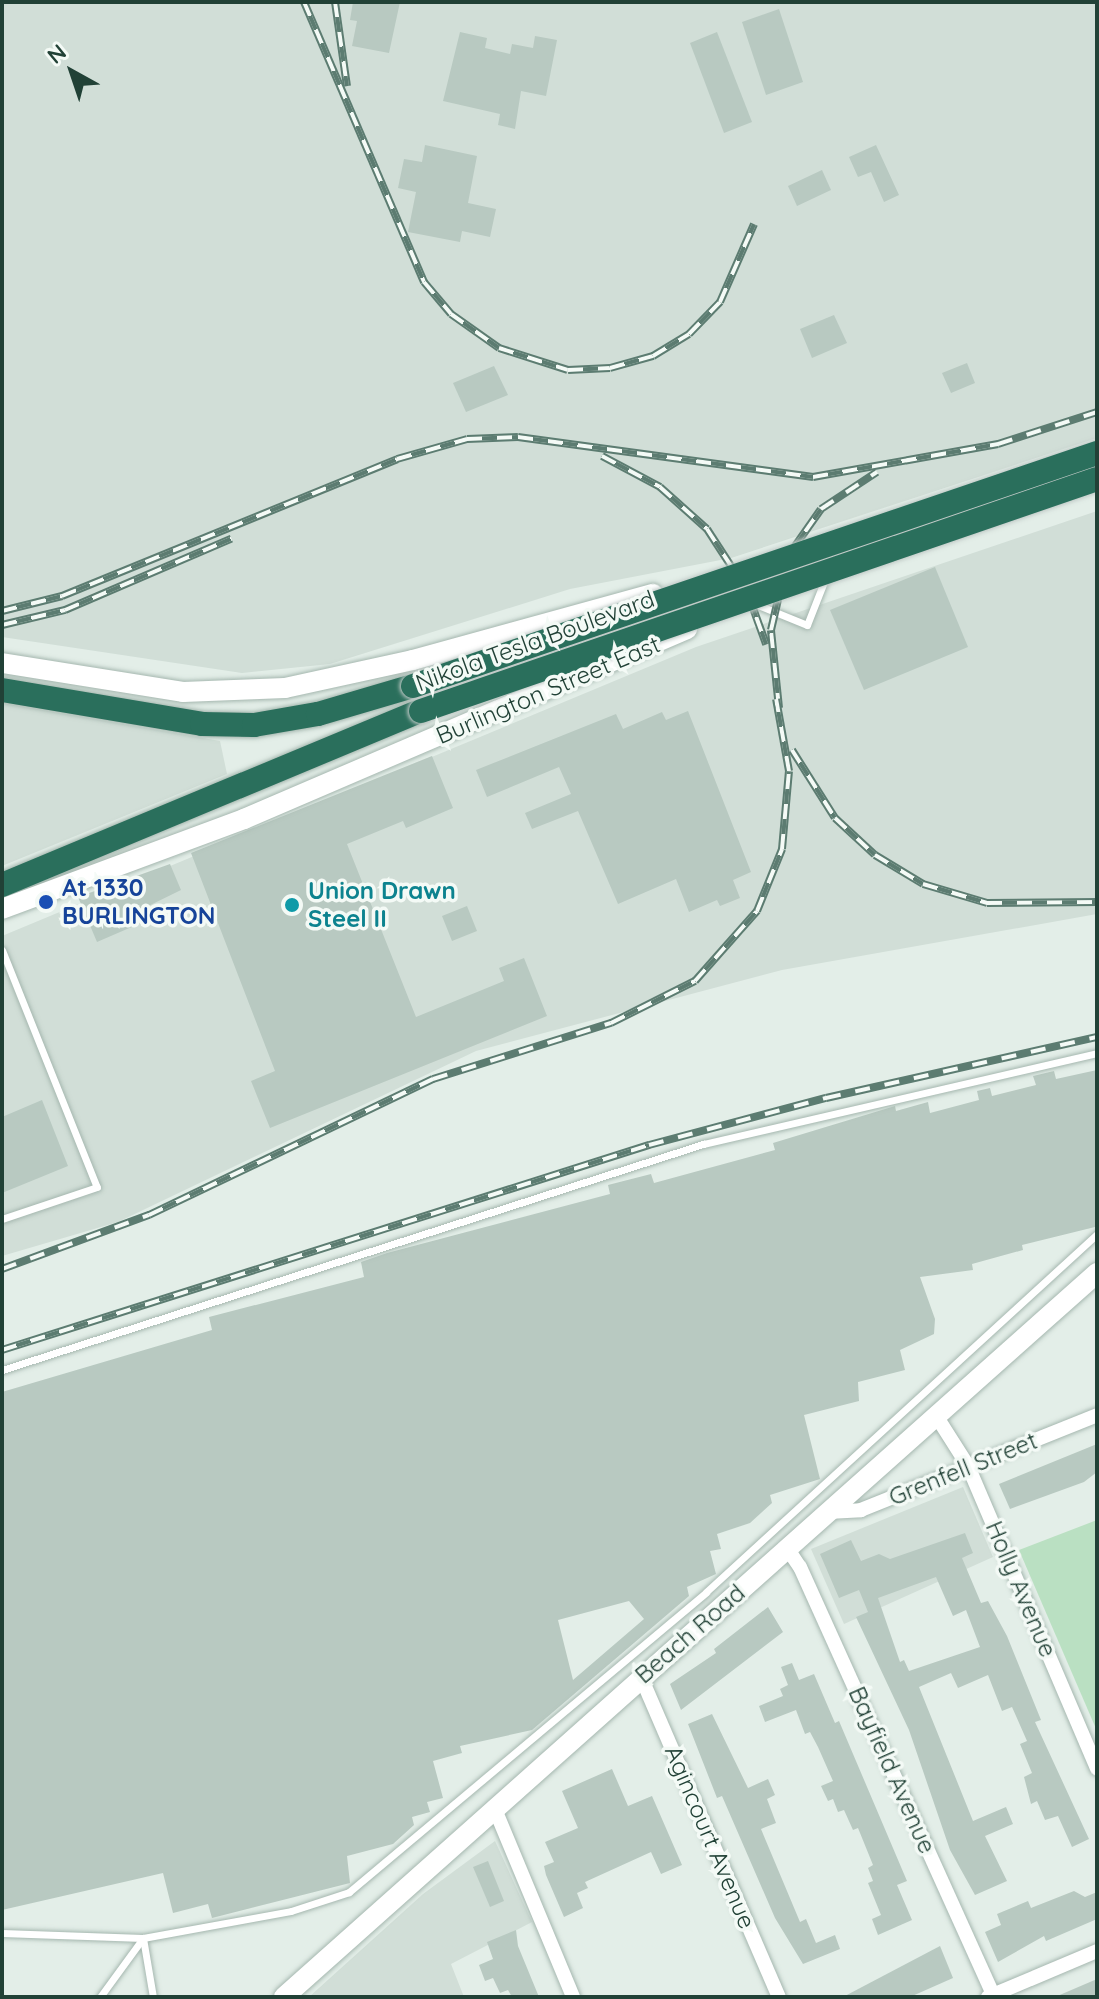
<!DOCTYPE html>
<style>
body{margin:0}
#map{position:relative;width:1099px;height:1999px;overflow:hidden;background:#e3eee8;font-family:Quicksand,sans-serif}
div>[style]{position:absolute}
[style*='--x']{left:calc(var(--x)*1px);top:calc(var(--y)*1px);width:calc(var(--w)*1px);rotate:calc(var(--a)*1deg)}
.built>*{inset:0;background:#d1ded7}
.green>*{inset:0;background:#bae0c2}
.building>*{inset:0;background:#b8c9c1}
.roads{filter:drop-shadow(0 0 2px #a5b7af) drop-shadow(0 0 2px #a5b7af)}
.lane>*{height:7px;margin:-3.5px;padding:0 3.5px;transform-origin:3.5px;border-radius:3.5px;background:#fff}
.street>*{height:14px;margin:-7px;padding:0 7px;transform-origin:7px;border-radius:7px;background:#fff}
.secondary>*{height:20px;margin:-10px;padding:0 10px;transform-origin:10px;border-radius:10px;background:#fff}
.highway>*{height:24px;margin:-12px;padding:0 12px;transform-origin:12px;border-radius:12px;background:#2a6f5c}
.rail>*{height:8px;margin-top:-4px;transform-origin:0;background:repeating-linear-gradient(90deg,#f4faf6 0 15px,#5c7c71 0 30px);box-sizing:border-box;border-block:2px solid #5c7c71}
.bridges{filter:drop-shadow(0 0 2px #c1cac7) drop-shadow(0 0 2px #c1cac7)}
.highway-bridge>*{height:24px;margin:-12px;padding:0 12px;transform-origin:12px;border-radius:12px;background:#2a6f5c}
.dots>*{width:22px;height:22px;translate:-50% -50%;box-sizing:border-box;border:4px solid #f4faf6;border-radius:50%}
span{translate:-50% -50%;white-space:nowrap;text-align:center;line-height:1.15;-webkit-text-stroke:7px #f4faf6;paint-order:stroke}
.street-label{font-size:24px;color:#214136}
.transit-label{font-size:24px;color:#164399;font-weight:700}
.left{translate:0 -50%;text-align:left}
.culture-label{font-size:24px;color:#0d838f;font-weight:700}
.frame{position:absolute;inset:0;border:4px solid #214136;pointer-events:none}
.north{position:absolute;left:32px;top:32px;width:80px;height:80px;-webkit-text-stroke:6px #f4faf6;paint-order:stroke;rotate:320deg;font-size:22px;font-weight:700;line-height:32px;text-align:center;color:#214136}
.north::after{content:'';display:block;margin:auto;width:28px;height:36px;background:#214136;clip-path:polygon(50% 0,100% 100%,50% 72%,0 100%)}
</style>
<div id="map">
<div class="built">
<div style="clip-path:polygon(2px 2px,1097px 2px,1097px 438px,731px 558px,570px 589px,330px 664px,242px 673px,2px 637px)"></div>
<div style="clip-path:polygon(1097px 511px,1097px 914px,782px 970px,476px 1051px,118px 1222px,2px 1256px,2px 936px,696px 647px)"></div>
<div style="clip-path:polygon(2px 703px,220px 741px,227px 774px,2px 866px)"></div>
<div style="clip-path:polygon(963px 1487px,993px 1557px,844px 1624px,811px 1549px)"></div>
<div style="clip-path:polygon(495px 1841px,532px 1922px,451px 1964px,464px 1997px,309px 1997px,423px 1894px)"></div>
</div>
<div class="green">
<div style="clip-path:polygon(1097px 1520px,1097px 1731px,1019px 1550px)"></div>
</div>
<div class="building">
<div style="clip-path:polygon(353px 2px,400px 2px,389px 53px,352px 46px,357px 21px,350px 20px)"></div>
<div style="clip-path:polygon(779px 9px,803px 82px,766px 95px,742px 22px)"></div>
<div style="clip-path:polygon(460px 32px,487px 38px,485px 48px,510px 54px,512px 44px,533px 48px,535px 36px,557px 40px,546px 96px,521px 91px,515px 129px,498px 125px,500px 114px,443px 101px)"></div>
<div style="clip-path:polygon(717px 32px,752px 122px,724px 133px,690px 43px)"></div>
<div style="clip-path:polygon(425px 145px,477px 156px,468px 203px,496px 209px,490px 237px,462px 231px,460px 242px,408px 232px,416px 192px,398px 188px,404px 159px,422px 162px)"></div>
<div style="clip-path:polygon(876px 145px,899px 195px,884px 202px,871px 172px,858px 177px,849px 157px)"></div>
<div style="clip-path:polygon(822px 170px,831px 190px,797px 206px,788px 186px)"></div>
<div style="clip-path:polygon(834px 315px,847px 343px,812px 358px,800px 329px)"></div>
<div style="clip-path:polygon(967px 363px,975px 383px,951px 393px,942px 373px)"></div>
<div style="clip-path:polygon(494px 366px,508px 395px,466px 412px,453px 383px)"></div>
<div style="clip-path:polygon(935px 567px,968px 647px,864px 690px,830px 610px)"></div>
<div style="clip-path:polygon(688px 711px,751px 872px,733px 880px,740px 898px,720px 906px,717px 900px,689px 912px,676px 879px,618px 904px,578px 811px,532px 829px,525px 813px,571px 794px,559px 767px,487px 797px,476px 770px,616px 714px,623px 729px,662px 712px,666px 720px)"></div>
<div style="clip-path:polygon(432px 756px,453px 808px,406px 828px,403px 821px,347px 844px,416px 1017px,504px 981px,499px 968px,524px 958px,547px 1016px,270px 1128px,251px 1081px,275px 1071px,191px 853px)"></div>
<div style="clip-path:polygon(170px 864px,181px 890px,130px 915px,134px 926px,97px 942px,78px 897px)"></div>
<div style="clip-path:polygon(467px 906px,477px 931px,452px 941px,442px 916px)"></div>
<div style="clip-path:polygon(evenodd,1097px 1070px,1095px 1227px,1022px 1245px,1023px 1250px,972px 1264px,973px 1270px,920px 1277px,935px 1319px,934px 1334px,900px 1350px,905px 1370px,858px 1382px,859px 1401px,804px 1415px,820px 1479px,770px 1495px,772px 1503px,750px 1523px,717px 1534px,721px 1549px,710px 1551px,716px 1574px,687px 1587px,689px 1596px,532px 1730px,460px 1746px,462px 1753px,433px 1761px,443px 1798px,427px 1802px,430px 1812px,412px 1817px,414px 1825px,393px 1844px,347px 1856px,350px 1883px,212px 1918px,208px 1904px,173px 1913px,163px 1873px,2px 1910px,2px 1392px,212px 1330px,209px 1317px,364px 1277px,361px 1262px,387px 1253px,610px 1194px,608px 1185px,651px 1174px,654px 1183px,775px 1150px,773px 1143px,895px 1106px,896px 1111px,928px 1102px,930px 1113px,979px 1100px,977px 1091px,990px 1088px,992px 1096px,1036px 1085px,1033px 1076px,1054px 1071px,1056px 1079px,1097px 1070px,629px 1601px,644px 1619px,573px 1680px,558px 1620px,629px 1601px)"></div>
<div style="clip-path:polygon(42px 1100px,68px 1166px,2px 1193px,2px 1117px)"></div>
<div style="clip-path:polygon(1097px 1444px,1097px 1472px,1084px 1482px,1010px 1509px,999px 1484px)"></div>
<div style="clip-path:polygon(evenodd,965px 1533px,973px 1553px,962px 1558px,981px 1603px,988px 1601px,1007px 1636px,1041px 1720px,1035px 1722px,1089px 1839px,1072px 1847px,1058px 1816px,1045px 1820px,1037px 1801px,1031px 1804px,1024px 1777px,1032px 1773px,1020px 1744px,1027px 1741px,1012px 1707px,1002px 1711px,988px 1675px,958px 1688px,951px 1673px,919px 1687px,973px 1821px,1006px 1807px,1013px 1824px,985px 1836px,1007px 1881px,975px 1895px,950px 1850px,909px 1730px,856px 1617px,868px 1612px,859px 1590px,839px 1598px,820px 1554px,851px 1540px,861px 1561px,879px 1554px,890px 1559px,965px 1533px,936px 1577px,953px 1616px,966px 1610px,980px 1647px,909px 1671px,904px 1660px,900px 1662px,878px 1598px,936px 1577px)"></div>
<div style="clip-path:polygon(768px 1607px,783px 1632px,681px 1710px,670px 1684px,716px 1653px,714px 1649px)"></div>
<div style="clip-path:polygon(792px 1663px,799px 1680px,814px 1674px,835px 1723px,839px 1721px,907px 1881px,897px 1885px,912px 1920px,878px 1935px,872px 1919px,881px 1915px,868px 1883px,873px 1881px,868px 1868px,873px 1865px,858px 1828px,853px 1830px,844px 1810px,838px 1812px,833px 1799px,828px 1801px,821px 1786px,833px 1781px,818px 1747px,810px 1732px,805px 1734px,796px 1710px,765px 1722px,759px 1706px,783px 1696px,780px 1689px,788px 1685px,781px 1667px)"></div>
<div style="clip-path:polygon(712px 1714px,748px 1788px,768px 1779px,775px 1795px,767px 1799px,776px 1823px,761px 1829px,800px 1922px,806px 1919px,816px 1943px,835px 1935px,840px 1949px,803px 1964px,775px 1918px,722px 1796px,717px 1798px,688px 1724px)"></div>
<div style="clip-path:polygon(612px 1769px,628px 1806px,652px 1796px,682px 1865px,661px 1874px,651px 1852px,585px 1882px,588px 1888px,577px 1893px,583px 1908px,564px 1917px,546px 1875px,544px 1866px,554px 1862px,545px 1842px,578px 1828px,562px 1791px)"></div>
<div style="clip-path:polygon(488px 1861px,504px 1901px,490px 1907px,473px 1867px)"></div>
<div style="clip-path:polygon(1074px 1891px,1085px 1897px,1097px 1892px,1097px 1919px,1046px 1941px,1044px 1936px,998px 1962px,985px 1932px,1001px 1925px,997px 1914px,1028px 1901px,1031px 1908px)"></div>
<div style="clip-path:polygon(516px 1930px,518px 1946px,539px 1997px,512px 1997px,508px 1990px,500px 1993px,493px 1978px,485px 1981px,479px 1965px,493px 1959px,487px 1942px)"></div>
<div style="clip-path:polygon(940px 1946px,953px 1978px,910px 1997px,843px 1997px)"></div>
<div style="clip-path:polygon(1097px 1979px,1097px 1997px,1055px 1997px)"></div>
</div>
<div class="roads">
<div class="lane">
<div style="--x:758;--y:605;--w:53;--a:22.2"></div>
<div style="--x:807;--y:625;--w:49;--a:-68.6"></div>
<div style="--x:2;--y:950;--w:255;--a:68.2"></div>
<div style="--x:97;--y:1187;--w:100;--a:161.4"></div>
<div style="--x:2;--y:1370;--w:737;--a:-17.87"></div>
<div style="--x:703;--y:1144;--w:404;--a:-13"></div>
<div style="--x:2;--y:1933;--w:141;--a:2"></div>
<div style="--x:143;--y:1938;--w:150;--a:-10.3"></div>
<div style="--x:291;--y:1911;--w:61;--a:-18.1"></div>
<div style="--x:349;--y:1892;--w:466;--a:-40"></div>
<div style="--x:706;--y:1592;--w:530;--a:-42.48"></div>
<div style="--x:143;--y:1938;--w:60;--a:80.4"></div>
<div style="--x:100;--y:1997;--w:73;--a:-53.9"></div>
</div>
<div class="street">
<div style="--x:935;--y:1414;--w:62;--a:57.6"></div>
<div style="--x:968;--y:1466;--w:329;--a:66.9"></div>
<div style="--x:828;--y:1512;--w:33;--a:-3"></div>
<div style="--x:861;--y:1510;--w:254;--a:-21.9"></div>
<div style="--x:787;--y:1548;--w:23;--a:56"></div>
<div style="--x:800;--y:1567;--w:470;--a:65.7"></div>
<div style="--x:641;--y:1677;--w:348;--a:66.7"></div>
<div style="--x:494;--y:1807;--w:206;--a:67.4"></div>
<div style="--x:988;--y:1997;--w:118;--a:-22.9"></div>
</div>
<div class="secondary">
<div style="--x:2;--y:663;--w:183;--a:9.1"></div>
<div style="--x:183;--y:692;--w:102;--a:-2.2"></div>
<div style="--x:285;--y:688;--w:131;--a:-12.3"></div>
<div style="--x:413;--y:660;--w:249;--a:-15.4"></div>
<div style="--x:2;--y:909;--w:258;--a:-20.4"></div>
<div style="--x:244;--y:819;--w:482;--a:-23.2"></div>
<div style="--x:284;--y:1997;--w:1089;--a:-41.69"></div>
</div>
<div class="highway">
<div style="--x:2;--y:690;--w:203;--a:9.6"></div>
<div style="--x:202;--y:724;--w:52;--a:1.1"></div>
<div style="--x:254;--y:725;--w:65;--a:-9.8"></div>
<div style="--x:318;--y:714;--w:99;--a:-16.4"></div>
<div style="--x:2;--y:885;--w:454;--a:-22.6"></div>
</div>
</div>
<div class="rail">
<div style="--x:304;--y:2;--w:305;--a:66.8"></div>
<div style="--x:424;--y:282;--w:42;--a:49.8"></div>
<div style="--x:451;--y:314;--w:59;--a:35.3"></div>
<div style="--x:499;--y:348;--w:72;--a:17.7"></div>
<div style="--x:568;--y:370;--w:42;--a:-2.7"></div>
<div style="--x:610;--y:368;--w:45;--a:-15.6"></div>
<div style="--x:653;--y:356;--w:42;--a:-31.4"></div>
<div style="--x:689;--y:334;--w:45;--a:-45.9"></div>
<div style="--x:720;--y:302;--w:85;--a:-66.4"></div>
<div style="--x:335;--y:2;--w:85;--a:81.9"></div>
<div style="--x:602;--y:456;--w:66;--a:28.1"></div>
<div style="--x:660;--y:487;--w:63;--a:41.8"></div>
<div style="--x:707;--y:529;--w:72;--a:57"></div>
<div style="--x:746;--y:589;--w:59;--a:70"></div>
<div style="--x:2;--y:611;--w:62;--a:-14"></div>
<div style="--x:62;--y:596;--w:362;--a:-22.2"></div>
<div style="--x:397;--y:459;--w:73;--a:-15.9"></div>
<div style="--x:467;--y:439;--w:51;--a:-2.2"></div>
<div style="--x:518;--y:437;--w:298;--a:7.7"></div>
<div style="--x:813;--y:477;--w:188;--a:-10.1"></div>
<div style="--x:998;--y:444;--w:104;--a:-17.9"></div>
<div style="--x:2;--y:625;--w:65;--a:-13.4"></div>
<div style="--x:65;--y:610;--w:181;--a:-23.2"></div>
<div style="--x:779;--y:708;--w:78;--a:-95.9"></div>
<div style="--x:771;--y:630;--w:76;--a:-77.1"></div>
<div style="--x:788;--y:556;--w:57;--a:-54.9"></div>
<div style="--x:821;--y:509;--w:67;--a:-33.5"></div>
<div style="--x:792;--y:750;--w:80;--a:57.7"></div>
<div style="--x:835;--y:818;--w:54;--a:42.8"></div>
<div style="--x:875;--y:855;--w:56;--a:31.1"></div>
<div style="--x:923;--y:884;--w:67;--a:16.5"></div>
<div style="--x:987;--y:903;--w:110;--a:-0.5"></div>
<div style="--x:2;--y:1269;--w:157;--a:-20.2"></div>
<div style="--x:149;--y:1215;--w:315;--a:-25.6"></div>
<div style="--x:433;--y:1079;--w:187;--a:-17.5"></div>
<div style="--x:611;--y:1023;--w:94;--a:-26.6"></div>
<div style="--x:695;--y:981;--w:94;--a:-48.5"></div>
<div style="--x:757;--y:911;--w:67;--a:-68"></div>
<div style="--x:782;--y:849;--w:78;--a:-84.9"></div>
<div style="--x:789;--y:771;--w:73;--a:-100.2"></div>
<div style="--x:2;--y:1350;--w:679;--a:-17.58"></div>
<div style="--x:649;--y:1145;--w:183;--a:-14.9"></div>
<div style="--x:826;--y:1098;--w:278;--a:-12.7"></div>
</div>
<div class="bridges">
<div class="highway-bridge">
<div style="--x:413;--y:686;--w:723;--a:-18.81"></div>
<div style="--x:421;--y:711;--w:715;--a:-18.94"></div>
</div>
</div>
<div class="dots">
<div style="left:46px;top:902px;background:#1a4fb4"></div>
<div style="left:292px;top:905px;background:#0f9aa8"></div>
</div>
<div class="street-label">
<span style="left:535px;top:641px;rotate:-20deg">Nikola Tesla Boulevard</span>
<span style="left:548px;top:690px;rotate:-23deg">Burlington Street East</span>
<span style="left:963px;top:1469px;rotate:-22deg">Grenfell Street</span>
<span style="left:1021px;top:1589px;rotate:67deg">Holly Avenue</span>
<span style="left:690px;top:1634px;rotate:-41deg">Beach Road</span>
<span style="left:892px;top:1770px;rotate:66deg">Bayfield Avenue</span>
<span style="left:710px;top:1837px;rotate:67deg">Agincourt Avenue</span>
</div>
<div class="transit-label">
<span class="left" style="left:62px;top:902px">At 1330<br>BURLINGTON</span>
</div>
<div class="culture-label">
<span class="left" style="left:308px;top:905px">Union Drawn<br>Steel II</span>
</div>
<div class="frame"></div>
<div class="north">N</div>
</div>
